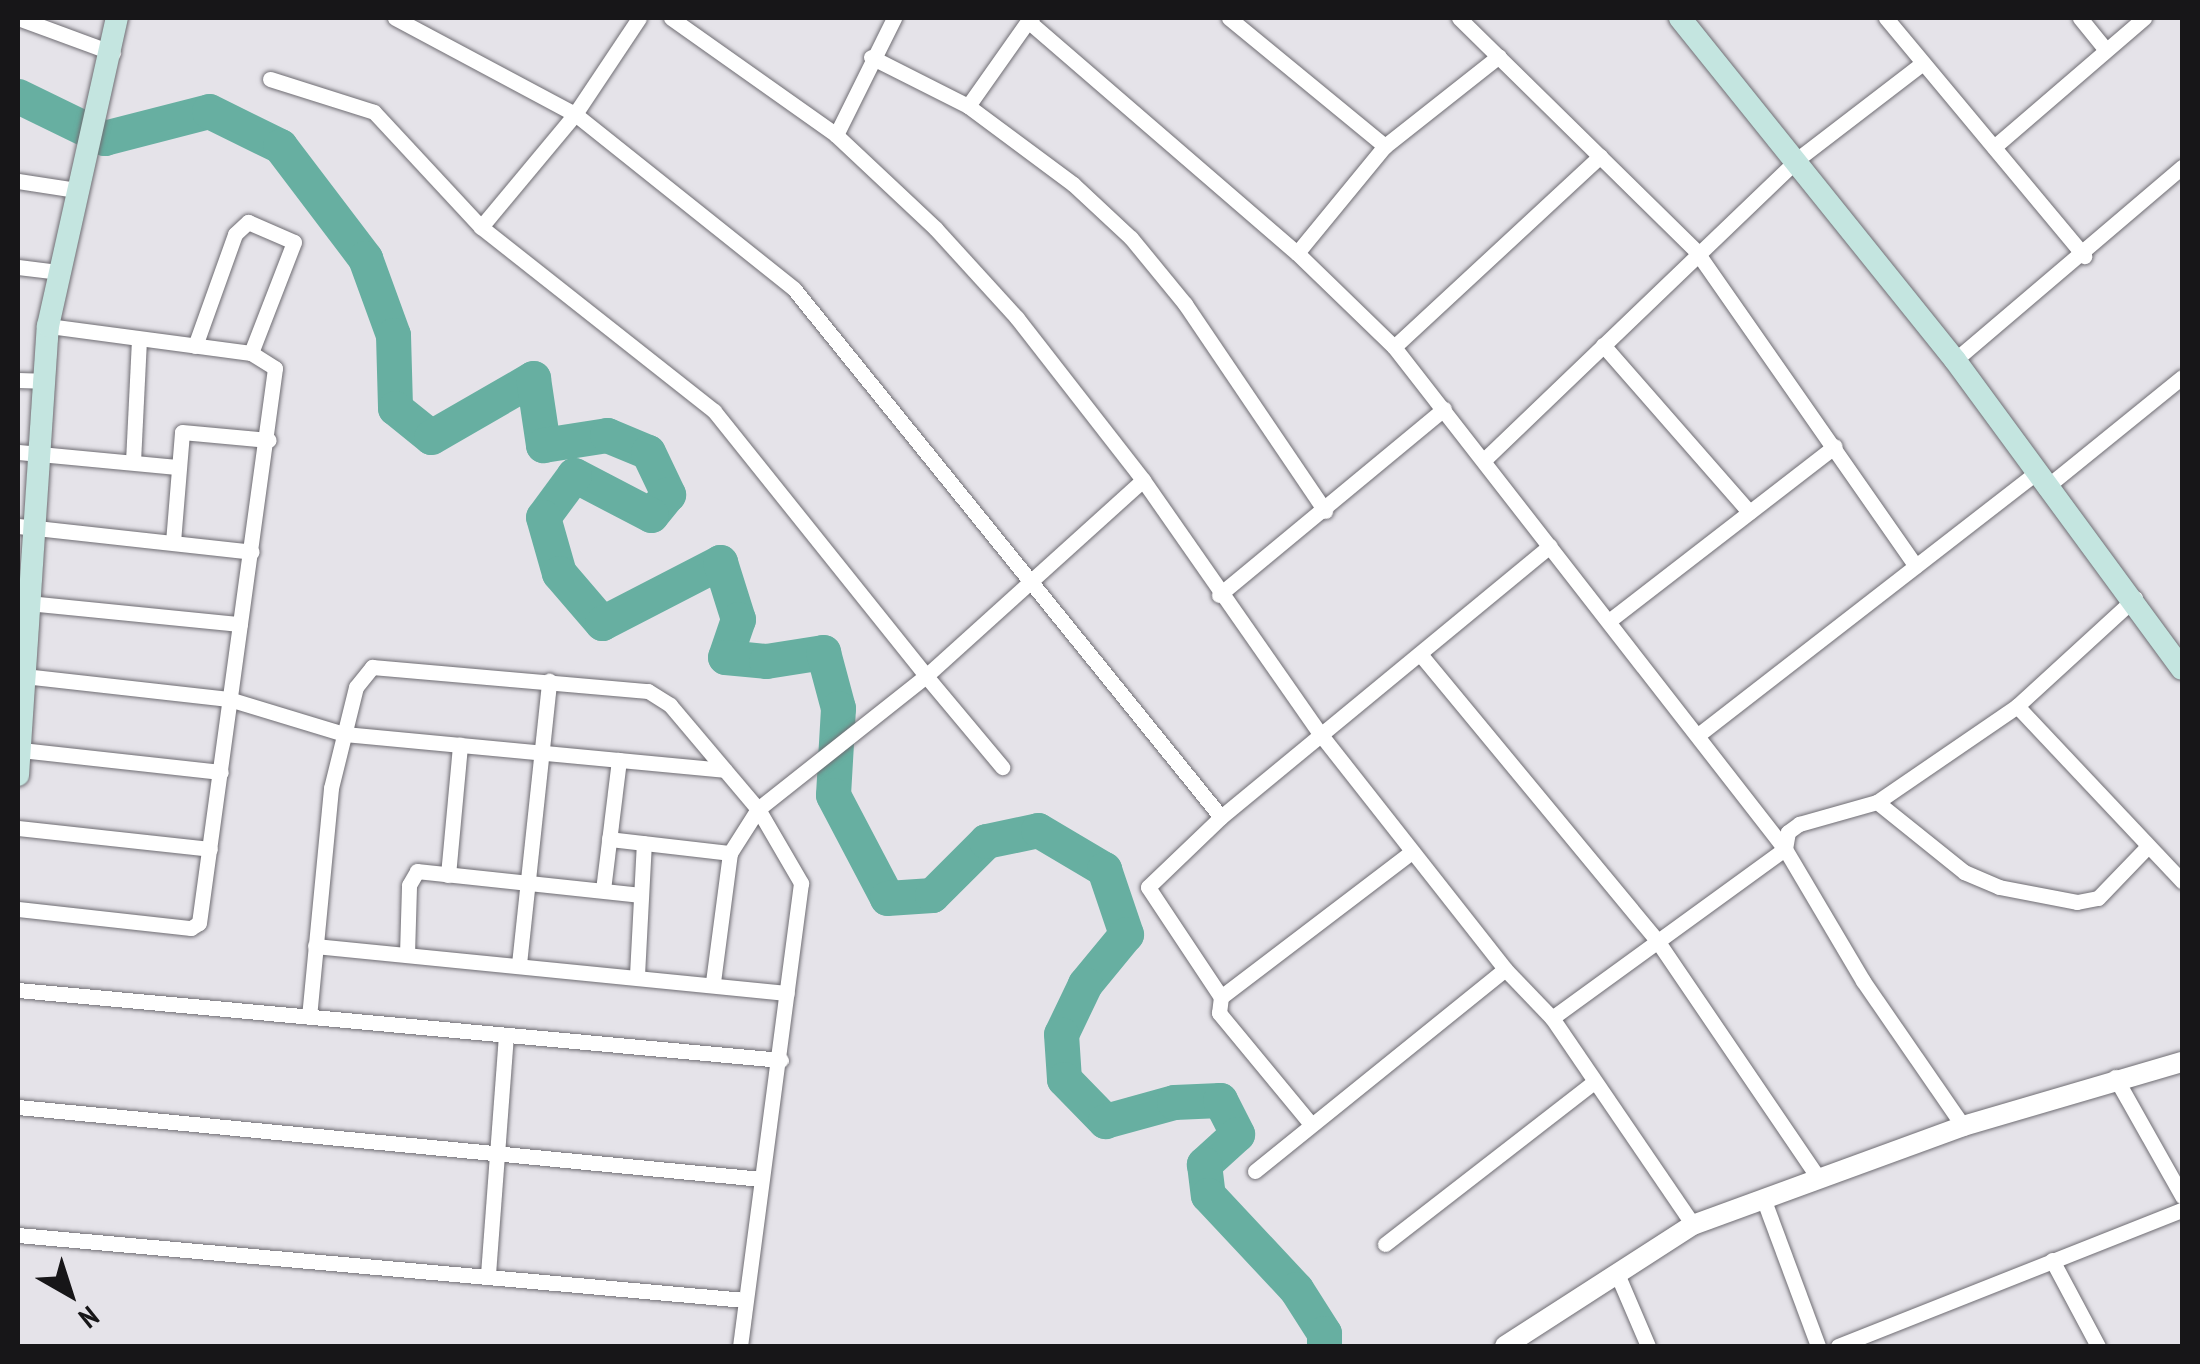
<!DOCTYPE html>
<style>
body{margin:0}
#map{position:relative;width:2200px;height:1364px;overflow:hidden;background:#e5e3e9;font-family:"PT Sans Narrow",sans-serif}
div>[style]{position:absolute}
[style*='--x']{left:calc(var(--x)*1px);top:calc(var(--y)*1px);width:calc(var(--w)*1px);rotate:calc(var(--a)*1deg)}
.river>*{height:35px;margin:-17.5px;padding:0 17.5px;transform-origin:17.5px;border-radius:17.5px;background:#67afa1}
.roads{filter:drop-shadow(0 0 2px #6f6d73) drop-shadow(0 0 2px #6f6d73)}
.minor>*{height:15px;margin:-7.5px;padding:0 7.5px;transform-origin:7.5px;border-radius:7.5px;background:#fff}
.tertiary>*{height:20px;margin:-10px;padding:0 10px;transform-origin:10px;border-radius:10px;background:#fff}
.secondary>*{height:22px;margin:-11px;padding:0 11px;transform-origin:11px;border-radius:11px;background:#c4e5e0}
span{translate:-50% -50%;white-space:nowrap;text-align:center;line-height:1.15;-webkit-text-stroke:8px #e5e3e9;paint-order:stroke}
.frame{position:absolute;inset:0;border:20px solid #171618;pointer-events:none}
.north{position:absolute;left:20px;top:1244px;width:100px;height:100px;-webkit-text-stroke:8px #e5e3e9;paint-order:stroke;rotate:141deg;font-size:28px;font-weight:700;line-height:40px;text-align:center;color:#171618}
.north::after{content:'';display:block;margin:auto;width:35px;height:45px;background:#171618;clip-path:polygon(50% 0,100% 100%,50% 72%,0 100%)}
</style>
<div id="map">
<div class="river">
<div style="--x:18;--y:96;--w:96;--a:26"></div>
<div style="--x:104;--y:138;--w:108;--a:-14.4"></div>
<div style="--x:209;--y:111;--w:79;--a:26.2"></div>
<div style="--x:280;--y:146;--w:141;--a:52.8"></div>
<div style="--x:365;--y:258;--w:82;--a:70"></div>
<div style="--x:393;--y:335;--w:73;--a:88.4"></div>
<div style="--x:395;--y:408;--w:46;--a:38.9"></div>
<div style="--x:431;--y:437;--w:118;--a:-30"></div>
<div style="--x:533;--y:378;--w:68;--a:81.5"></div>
<div style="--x:543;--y:445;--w:65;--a:-8.9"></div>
<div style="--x:607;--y:435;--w:44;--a:22.5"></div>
<div style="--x:648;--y:452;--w:47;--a:64.5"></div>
<div style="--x:668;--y:494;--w:27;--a:129"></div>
<div style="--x:651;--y:515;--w:87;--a:-152.5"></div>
<div style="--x:574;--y:475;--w:52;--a:126.4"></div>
<div style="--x:543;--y:517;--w:58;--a:74.1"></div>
<div style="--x:559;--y:573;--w:66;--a:49.3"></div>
<div style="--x:602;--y:623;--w:133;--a:-27.3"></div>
<div style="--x:720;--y:562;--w:60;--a:72.5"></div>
<div style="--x:738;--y:619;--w:40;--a:108.9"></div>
<div style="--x:725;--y:657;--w:41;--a:5.6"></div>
<div style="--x:766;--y:661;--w:58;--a:-9"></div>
<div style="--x:823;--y:652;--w:58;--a:75"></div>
<div style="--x:838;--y:708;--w:87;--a:93.3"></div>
<div style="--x:833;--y:795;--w:116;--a:62.3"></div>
<div style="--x:887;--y:898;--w:45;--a:-3.8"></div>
<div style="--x:932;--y:895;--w:76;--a:-45"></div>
<div style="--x:986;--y:841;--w:53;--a:-11.9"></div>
<div style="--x:1038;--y:830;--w:77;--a:30.6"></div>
<div style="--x:1104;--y:869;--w:69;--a:71.3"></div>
<div style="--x:1126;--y:934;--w:65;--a:129.4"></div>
<div style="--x:1085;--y:984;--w:55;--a:115.6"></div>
<div style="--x:1061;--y:1034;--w:45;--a:86.2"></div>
<div style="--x:1064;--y:1079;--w:59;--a:45.7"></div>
<div style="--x:1105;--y:1121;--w:72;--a:-15.4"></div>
<div style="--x:1174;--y:1102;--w:46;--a:-2.5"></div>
<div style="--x:1220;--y:1100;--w:38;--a:63"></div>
<div style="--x:1237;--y:1134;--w:45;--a:137.7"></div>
<div style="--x:1204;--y:1164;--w:31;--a:83"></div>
<div style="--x:1208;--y:1195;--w:129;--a:46.9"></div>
<div style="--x:1296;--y:1289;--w:52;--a:57.5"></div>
<div style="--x:1324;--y:1333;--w:13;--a:90"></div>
</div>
<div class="roads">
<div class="minor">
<div style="--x:18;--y:18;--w:101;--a:20.2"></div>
<div style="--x:395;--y:18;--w:204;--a:28.1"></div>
<div style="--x:575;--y:114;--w:280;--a:38.6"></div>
<div style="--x:794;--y:289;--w:679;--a:51.04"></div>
<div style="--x:671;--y:18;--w:202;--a:35.3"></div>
<div style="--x:836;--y:135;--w:137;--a:43.2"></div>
<div style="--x:936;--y:229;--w:120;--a:47.7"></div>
<div style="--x:1017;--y:318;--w:205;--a:52.1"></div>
<div style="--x:1143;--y:480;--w:311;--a:55.1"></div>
<div style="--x:1321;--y:735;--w:298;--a:51.8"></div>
<div style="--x:1505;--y:969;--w:68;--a:46.2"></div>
<div style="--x:1552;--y:1018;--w:250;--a:55.7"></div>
<div style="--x:1032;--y:18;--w:5;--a:143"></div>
<div style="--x:1028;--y:21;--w:355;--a:40.8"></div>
<div style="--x:1297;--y:253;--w:135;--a:44.1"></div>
<div style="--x:1394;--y:347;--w:636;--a:52.09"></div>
<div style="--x:1785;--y:849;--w:153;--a:59.4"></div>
<div style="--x:1863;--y:981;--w:176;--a:55.4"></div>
<div style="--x:1229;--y:18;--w:202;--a:39.4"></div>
<div style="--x:1459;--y:18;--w:332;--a:44.5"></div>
<div style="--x:1696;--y:251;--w:384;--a:55.1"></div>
<div style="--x:1886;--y:18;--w:310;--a:50.2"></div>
<div style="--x:2080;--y:18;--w:40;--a:51"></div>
<div style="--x:871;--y:57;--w:109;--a:26.8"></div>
<div style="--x:968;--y:106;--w:131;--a:36.6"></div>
<div style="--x:1073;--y:184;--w:79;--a:43"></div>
<div style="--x:1131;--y:238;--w:85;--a:50.7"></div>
<div style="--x:1185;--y:304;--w:250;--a:55.9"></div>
<div style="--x:270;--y:79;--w:109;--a:17.6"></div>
<div style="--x:374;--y:112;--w:157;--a:47.1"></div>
<div style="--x:481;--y:227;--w:297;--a:38.3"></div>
<div style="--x:714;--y:411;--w:339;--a:51.3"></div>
<div style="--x:926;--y:676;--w:292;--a:-42.1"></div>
<div style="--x:968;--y:106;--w:104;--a:-54.8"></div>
<div style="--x:836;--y:135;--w:131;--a:-63.6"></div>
<div style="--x:1994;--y:147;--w:198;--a:-40.7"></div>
<div style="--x:18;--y:181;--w:59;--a:8.8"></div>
<div style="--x:481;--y:227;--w:147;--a:-50.2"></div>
<div style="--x:575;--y:114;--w:115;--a:-56.3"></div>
<div style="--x:1297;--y:253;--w:139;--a:-50.6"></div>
<div style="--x:1385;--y:146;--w:145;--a:-38.3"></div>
<div style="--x:18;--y:267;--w:38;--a:7"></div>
<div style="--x:1603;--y:345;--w:222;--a:48.8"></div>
<div style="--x:195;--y:346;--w:119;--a:-70.3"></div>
<div style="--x:235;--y:234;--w:18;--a:-43"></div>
<div style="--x:248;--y:222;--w:50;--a:23.5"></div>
<div style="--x:294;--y:242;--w:119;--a:111.2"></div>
<div style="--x:1394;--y:347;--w:281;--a:-42.8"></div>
<div style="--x:1955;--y:360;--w:298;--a:-40.4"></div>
<div style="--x:18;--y:380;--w:24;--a:2"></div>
<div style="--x:18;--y:452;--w:160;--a:5.4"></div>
<div style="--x:1485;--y:459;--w:435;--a:-43.8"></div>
<div style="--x:1799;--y:158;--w:156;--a:-37.5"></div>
<div style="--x:133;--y:462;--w:122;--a:-87.2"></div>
<div style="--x:2045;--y:488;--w:176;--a:-39"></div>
<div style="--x:18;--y:526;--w:235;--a:6.3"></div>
<div style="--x:173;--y:542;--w:110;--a:-85.3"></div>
<div style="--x:182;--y:432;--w:87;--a:5.3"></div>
<div style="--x:1219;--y:595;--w:292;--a:-39.6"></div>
<div style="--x:28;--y:603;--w:213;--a:5.7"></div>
<div style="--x:1610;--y:620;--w:284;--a:-37.7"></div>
<div style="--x:1420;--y:654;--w:370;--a:50.4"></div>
<div style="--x:1656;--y:939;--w:288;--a:55.8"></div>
<div style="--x:24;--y:676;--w:206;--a:6.4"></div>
<div style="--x:229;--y:699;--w:120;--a:16.9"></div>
<div style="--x:344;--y:734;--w:382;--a:5.4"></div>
<div style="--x:2017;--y:706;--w:241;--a:46.7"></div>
<div style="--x:1698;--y:735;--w:425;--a:-37.8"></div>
<div style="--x:21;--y:750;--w:201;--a:6.3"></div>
<div style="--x:1877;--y:802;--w:112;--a:38.8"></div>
<div style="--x:1964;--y:872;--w:38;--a:23"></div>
<div style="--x:1999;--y:887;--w:79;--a:10.9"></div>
<div style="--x:2077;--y:902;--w:21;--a:-11"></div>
<div style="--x:2098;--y:898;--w:71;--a:-46.1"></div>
<div style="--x:18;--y:828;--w:193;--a:6.2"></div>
<div style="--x:609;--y:839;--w:122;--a:6.6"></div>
<div style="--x:448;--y:875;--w:131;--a:-84.7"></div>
<div style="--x:603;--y:890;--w:131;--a:-83"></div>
<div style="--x:18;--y:909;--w:174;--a:6.3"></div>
<div style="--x:191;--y:928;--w:9;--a:-32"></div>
<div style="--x:199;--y:923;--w:560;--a:-82.2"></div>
<div style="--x:275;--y:368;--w:28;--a:-148"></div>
<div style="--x:251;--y:353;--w:205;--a:-172.4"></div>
<div style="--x:315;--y:946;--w:474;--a:5.7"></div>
<div style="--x:407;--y:954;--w:69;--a:-88.3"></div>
<div style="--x:409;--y:885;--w:16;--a:-60"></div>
<div style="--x:417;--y:871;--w:225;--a:6.1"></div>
<div style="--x:519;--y:964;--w:285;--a:-83.9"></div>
<div style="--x:637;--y:975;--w:132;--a:-87"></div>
<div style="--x:713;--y:982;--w:130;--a:-82.5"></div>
<div style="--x:730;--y:853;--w:52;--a:-57.5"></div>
<div style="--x:758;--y:809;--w:214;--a:-38.4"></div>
<div style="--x:926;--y:676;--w:119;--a:50.1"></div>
<div style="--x:18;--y:990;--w:766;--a:5.24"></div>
<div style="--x:1221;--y:997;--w:132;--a:-123.6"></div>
<div style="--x:1148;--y:887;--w:101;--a:-43.8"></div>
<div style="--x:1221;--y:817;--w:426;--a:-39.5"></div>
<div style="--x:309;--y:1017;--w:230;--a:-84.5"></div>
<div style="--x:331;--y:788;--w:104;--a:-76.1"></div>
<div style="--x:356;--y:687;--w:26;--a:-51"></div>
<div style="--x:372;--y:667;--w:277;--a:5"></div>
<div style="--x:648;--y:691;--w:26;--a:32"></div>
<div style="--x:670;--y:705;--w:136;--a:49.8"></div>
<div style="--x:758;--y:809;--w:86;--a:59.8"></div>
<div style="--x:801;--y:883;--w:467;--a:97.5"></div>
<div style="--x:1552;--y:1018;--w:288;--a:-36"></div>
<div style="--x:1785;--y:849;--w:17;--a:-80"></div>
<div style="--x:1788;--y:832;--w:14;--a:-36"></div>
<div style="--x:1799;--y:824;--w:81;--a:-15.8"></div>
<div style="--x:1877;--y:802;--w:170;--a:-34.4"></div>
<div style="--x:2017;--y:706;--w:160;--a:-42.5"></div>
<div style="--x:2115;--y:1077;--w:137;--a:60.6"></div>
<div style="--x:18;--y:1107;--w:746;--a:5.53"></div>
<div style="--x:1310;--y:1123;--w:143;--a:-129.6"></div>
<div style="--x:1219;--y:1013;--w:16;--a:-83"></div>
<div style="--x:1221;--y:997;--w:239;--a:-37.3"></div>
<div style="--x:1255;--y:1171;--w:321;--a:-38.9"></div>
<div style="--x:1763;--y:1198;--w:158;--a:69.6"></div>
<div style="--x:18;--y:1235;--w:730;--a:5.11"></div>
<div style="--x:1385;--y:1244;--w:264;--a:-37.8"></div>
<div style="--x:2052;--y:1260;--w:98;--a:61.9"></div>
<div style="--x:488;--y:1274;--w:239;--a:-85.7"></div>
<div style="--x:1618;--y:1276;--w:76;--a:66.8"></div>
<div style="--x:1838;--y:1346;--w:370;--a:-21.6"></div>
</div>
<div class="tertiary">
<div style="--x:1505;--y:1346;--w:224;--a:-32.8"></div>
<div style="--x:1693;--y:1225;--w:288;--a:-20.1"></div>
<div style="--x:1963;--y:1126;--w:228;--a:-16.3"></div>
</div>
<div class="secondary">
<div style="--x:1680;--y:18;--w:439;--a:51.2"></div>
<div style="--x:1955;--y:360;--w:383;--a:53.7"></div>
<div style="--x:18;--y:775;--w:450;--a:-86.2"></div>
<div style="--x:48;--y:326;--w:316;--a:-77.4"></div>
</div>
</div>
<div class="frame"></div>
<div class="north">N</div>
</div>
